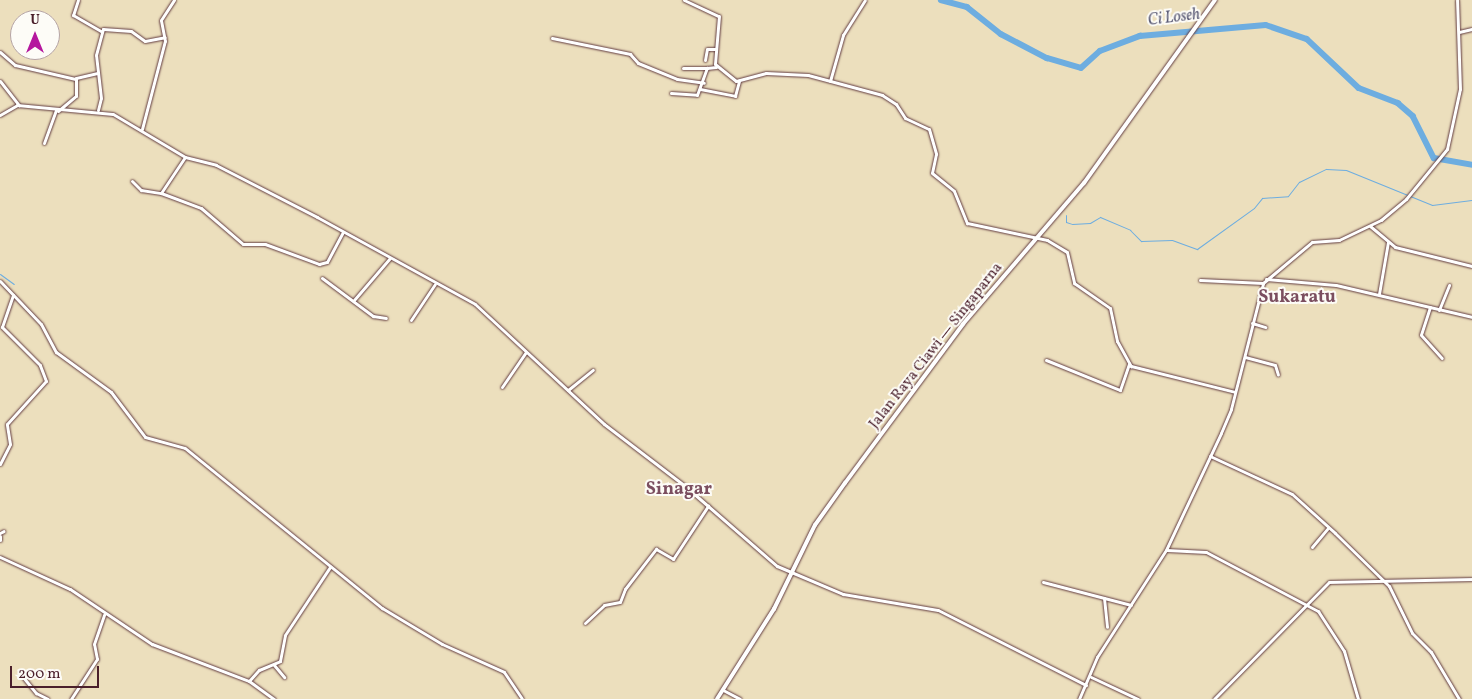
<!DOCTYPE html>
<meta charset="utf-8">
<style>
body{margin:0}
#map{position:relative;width:1472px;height:699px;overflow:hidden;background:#ecdfbd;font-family:Vollkorn,serif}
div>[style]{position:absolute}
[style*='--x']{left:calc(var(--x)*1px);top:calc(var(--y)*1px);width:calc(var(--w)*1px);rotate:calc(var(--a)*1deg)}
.stream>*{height:1px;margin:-0.5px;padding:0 0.5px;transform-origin:0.5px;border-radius:0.5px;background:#6dade0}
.river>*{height:5.5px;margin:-2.75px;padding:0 2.75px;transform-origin:2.75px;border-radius:2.75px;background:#6dade0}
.roads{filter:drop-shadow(0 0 1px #623c41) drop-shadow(0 0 1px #623c41)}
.minor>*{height:3px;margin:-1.5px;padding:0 1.5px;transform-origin:1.5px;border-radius:1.5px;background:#fff}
.major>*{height:4px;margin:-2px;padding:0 2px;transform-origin:2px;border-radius:2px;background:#fff}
span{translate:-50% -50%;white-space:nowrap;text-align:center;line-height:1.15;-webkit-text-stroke:4px #fdfcf7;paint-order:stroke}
.street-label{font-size:15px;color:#4a1f2b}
.water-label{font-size:16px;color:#585873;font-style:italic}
.quarter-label{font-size:18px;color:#7b4e5f;font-weight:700}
.north{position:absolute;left:10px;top:10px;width:50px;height:50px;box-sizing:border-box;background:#fdfcf7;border:1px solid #b5a4a5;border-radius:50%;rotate:0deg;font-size:14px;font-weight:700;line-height:20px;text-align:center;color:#4a1f2b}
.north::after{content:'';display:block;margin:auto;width:18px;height:22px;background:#b5179e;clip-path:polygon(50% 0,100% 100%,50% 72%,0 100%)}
.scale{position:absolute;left:10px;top:666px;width:89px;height:22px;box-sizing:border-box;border:2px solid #4a1f2b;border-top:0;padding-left:6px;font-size:15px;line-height:18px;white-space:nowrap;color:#4a1f2b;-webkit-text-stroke:4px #fdfcf7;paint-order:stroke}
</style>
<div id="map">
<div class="stream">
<div style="--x:1066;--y:215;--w:7;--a:90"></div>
<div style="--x:1066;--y:222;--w:6;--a:18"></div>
<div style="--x:1072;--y:224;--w:18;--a:-3"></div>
<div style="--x:1090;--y:223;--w:12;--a:-31"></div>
<div style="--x:1100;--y:217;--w:33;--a:23"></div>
<div style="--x:1130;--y:230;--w:16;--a:45"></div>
<div style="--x:1141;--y:241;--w:31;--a:-2"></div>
<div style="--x:1172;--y:240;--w:27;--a:20"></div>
<div style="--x:1197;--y:249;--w:70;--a:-35.7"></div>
<div style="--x:1254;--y:208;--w:13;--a:-51"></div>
<div style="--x:1262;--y:198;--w:26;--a:-4"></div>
<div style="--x:1288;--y:196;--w:18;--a:-52"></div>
<div style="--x:1299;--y:182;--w:30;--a:-26"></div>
<div style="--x:1326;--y:169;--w:20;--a:3"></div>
<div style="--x:1346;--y:170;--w:93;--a:22.1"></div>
<div style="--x:1432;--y:205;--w:40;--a:-7.1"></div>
<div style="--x:0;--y:274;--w:17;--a:36"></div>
</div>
<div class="river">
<div style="--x:941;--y:0;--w:27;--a:15"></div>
<div style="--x:967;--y:7;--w:43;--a:38.5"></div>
<div style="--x:1001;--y:34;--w:52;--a:27.6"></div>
<div style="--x:1047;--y:58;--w:35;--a:16"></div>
<div style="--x:1081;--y:68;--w:25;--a:-42"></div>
<div style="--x:1100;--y:51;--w:43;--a:-20.6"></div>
<div style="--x:1140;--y:36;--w:126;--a:-5"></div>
<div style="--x:1266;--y:25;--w:43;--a:18.9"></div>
<div style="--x:1307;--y:39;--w:71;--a:43.3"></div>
<div style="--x:1359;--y:88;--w:42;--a:21"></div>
<div style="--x:1398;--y:103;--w:20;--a:41"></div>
<div style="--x:1413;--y:116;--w:47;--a:63.4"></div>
<div style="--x:1434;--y:158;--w:39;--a:10"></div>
</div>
<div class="roads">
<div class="minor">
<div style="--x:78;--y:0;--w:16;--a:108"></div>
<div style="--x:73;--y:15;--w:32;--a:30"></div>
<div style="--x:684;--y:0;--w:38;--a:25"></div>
<div style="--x:719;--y:16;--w:48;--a:94.8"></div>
<div style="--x:715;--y:64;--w:27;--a:39"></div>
<div style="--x:736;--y:81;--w:31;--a:-15"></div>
<div style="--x:766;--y:73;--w:42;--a:2.7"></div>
<div style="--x:808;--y:75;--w:77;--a:15.1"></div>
<div style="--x:882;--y:95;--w:17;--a:33"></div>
<div style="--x:896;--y:104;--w:17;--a:57"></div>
<div style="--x:905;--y:118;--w:26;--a:25"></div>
<div style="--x:929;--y:129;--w:26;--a:74"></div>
<div style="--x:936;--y:154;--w:19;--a:102"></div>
<div style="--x:932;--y:173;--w:28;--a:39"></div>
<div style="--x:954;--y:191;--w:35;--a:68"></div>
<div style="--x:967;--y:223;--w:82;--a:12"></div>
<div style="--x:1047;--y:240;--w:23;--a:31"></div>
<div style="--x:1067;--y:252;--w:32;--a:77"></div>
<div style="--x:1074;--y:283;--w:44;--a:34.8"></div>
<div style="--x:1110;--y:308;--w:34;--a:78"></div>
<div style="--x:1117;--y:341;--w:29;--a:61"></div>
<div style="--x:1131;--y:366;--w:107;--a:14"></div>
<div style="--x:1459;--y:32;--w:13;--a:-13"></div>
<div style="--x:552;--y:38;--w:80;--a:11.6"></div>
<div style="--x:630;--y:54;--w:12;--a:48"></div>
<div style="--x:638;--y:63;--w:42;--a:22.3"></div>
<div style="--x:677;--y:79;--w:27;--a:8"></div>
<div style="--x:0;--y:52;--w:20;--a:41"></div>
<div style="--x:15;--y:65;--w:62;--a:13.1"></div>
<div style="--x:705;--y:60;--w:11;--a:-80"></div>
<div style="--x:707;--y:49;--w:9;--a:0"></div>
<div style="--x:683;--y:68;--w:24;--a:0"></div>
<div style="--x:0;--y:81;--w:31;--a:52"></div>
<div style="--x:830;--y:81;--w:48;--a:-74.2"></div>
<div style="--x:843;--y:35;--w:41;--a:-57.8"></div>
<div style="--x:700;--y:89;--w:36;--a:11"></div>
<div style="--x:735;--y:96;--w:16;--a:-75"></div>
<div style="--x:671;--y:93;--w:26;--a:4"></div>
<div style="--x:697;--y:95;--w:29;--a:-70"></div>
<div style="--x:707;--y:68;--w:9;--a:-6"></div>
<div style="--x:98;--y:110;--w:12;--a:-76"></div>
<div style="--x:101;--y:98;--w:43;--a:-96.6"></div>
<div style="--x:96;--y:55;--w:27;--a:-75"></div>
<div style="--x:103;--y:29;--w:28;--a:4"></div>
<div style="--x:131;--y:31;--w:17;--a:36"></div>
<div style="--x:145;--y:41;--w:20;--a:-11"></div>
<div style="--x:58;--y:111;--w:23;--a:-40"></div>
<div style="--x:76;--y:96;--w:18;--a:-90"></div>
<div style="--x:76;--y:78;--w:22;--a:-13"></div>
<div style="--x:0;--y:115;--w:20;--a:-30"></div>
<div style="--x:17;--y:105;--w:96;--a:5.4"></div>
<div style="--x:113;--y:114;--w:84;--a:30.8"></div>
<div style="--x:185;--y:157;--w:32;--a:14"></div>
<div style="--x:216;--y:165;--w:114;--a:27.2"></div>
<div style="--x:317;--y:217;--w:180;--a:28.8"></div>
<div style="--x:475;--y:304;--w:176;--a:42.9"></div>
<div style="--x:604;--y:424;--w:102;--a:37.4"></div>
<div style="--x:685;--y:486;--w:122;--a:41"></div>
<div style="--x:777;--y:566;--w:72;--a:23"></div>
<div style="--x:843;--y:594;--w:96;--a:9.6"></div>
<div style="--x:938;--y:610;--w:166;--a:26.9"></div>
<div style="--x:142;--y:129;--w:91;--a:-75.4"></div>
<div style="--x:165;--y:41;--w:21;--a:-101"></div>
<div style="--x:161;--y:20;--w:24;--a:-57"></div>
<div style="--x:44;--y:143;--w:35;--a:-70"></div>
<div style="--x:132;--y:181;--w:13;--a:45"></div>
<div style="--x:141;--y:190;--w:20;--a:9"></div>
<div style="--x:161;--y:193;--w:43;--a:-56.3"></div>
<div style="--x:161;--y:193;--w:43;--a:20.6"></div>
<div style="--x:201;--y:208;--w:55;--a:40.6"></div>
<div style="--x:243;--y:244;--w:22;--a:0"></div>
<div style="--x:265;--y:244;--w:58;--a:20.3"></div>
<div style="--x:319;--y:264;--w:8;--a:-14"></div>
<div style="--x:327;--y:262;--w:34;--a:-62"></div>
<div style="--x:1370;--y:226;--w:33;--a:40"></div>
<div style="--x:1395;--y:247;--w:79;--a:13.9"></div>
<div style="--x:322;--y:278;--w:64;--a:36.7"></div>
<div style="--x:373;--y:316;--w:13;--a:9"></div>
<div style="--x:1266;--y:279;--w:70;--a:4.9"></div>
<div style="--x:1336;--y:285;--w:140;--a:13.2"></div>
<div style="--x:1200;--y:280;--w:63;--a:2.7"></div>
<div style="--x:0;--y:281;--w:59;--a:46.4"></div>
<div style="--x:41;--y:324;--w:32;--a:62"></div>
<div style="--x:56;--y:352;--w:68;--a:36"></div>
<div style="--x:111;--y:392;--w:56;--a:52.9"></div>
<div style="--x:145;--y:437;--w:41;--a:15.4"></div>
<div style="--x:185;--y:448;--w:254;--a:39.1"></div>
<div style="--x:382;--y:608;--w:70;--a:31"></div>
<div style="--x:442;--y:644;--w:68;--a:24.3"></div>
<div style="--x:504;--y:672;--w:32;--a:56"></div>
<div style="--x:1379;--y:294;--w:53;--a:-80.2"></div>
<div style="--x:354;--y:300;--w:55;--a:-49.4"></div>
<div style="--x:1430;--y:307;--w:29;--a:108"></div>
<div style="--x:1421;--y:335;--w:31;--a:48"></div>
<div style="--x:1439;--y:310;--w:27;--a:-68"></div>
<div style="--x:411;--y:320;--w:43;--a:-56.3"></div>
<div style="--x:1252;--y:323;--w:14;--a:17"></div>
<div style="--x:1245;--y:357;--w:31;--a:15"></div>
<div style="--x:1275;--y:365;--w:10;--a:73"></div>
<div style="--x:1046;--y:360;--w:80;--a:22.1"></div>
<div style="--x:1120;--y:390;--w:28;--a:-71"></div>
<div style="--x:502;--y:387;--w:42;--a:-55.6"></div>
<div style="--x:568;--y:390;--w:32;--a:-39"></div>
<div style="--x:1210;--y:456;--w:90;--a:24.9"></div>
<div style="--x:1292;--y:494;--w:58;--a:42.2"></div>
<div style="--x:1335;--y:533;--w:76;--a:44.5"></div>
<div style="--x:1389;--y:586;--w:52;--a:63.9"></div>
<div style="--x:1412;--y:633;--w:27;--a:45"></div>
<div style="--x:1431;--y:652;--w:55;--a:59.2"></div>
<div style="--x:0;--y:464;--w:22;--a:-63"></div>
<div style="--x:10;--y:444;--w:20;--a:-99"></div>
<div style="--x:7;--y:424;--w:58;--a:-47.8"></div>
<div style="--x:46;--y:381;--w:17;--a:-111"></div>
<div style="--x:40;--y:365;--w:54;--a:-135"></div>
<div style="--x:2;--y:327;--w:34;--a:-71"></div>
<div style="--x:0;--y:533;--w:4;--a:-27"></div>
<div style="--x:0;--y:536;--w:4;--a:90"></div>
<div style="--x:1312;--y:547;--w:25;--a:-50"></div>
<div style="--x:1167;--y:550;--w:39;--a:3"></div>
<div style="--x:1206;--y:552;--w:127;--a:27.8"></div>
<div style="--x:1318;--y:611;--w:48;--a:57"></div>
<div style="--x:1344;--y:651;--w:50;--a:73.7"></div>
<div style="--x:0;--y:557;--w:77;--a:24.6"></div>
<div style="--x:70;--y:589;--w:99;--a:33.9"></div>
<div style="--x:152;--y:644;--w:104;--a:20.9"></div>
<div style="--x:249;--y:681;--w:31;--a:36"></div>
<div style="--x:1043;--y:582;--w:91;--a:14.6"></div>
<div style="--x:1104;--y:598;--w:29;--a:84"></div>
<div style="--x:585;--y:623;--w:26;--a:-43"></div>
<div style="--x:604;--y:605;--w:16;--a:-11"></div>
<div style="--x:620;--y:602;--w:14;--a:-69"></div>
<div style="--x:625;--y:589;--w:51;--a:-52.2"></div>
<div style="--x:656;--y:549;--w:20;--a:30"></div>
<div style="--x:673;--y:559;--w:64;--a:-56.6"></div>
<div style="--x:274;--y:665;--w:16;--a:50"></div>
<div style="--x:23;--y:677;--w:21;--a:51"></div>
<div style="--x:36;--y:693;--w:13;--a:27"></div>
<div style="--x:1091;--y:677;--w:52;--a:25.1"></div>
<div style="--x:249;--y:681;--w:15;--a:-48"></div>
<div style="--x:259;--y:670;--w:23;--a:-23"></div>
<div style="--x:280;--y:661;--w:26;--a:-79"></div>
<div style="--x:285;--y:635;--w:82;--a:-56.5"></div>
<div style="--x:723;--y:690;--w:19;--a:28"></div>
<div style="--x:71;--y:699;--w:48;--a:-57"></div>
<div style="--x:97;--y:659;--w:15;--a:-101"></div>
<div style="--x:94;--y:644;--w:31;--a:-71"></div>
<div style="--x:1079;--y:699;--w:46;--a:-66.8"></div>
<div style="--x:1097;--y:657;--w:127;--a:-57.2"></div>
<div style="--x:1166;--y:550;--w:129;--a:-64.8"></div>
<div style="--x:1221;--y:433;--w:26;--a:-67"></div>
<div style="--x:1231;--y:409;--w:130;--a:-75.7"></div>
<div style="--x:1263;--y:283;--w:64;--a:-39.9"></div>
<div style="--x:1312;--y:242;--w:27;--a:-4"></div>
<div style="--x:1339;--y:240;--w:47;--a:-25.5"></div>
<div style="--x:1381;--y:220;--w:33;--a:-40"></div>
<div style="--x:1406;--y:199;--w:65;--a:-50.6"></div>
<div style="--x:1447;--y:149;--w:61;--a:-77.8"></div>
<div style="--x:1460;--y:89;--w:89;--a:-91.9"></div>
<div style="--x:1214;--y:699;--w:164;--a:-45.5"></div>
<div style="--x:1329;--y:582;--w:143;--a:-1.2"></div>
</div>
<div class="major">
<div style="--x:717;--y:699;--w:107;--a:-57.7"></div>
<div style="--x:774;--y:609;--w:93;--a:-64"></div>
<div style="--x:815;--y:525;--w:52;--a:-54.5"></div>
<div style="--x:845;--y:483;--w:198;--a:-53.4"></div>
<div style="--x:963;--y:324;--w:186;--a:-49.4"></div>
<div style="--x:1084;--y:183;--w:225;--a:-54.4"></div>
</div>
</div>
<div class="street-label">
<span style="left:936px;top:346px;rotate:-52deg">Jalan Raya Ciawi — Singaparna</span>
</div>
<div class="water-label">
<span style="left:1174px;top:18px;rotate:-7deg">Ci Loseh</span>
</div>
<div class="quarter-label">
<span style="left:1297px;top:298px">Sukaratu</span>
<span style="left:679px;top:490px">Sinagar</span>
</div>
<div class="north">U</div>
<div class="scale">200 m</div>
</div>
